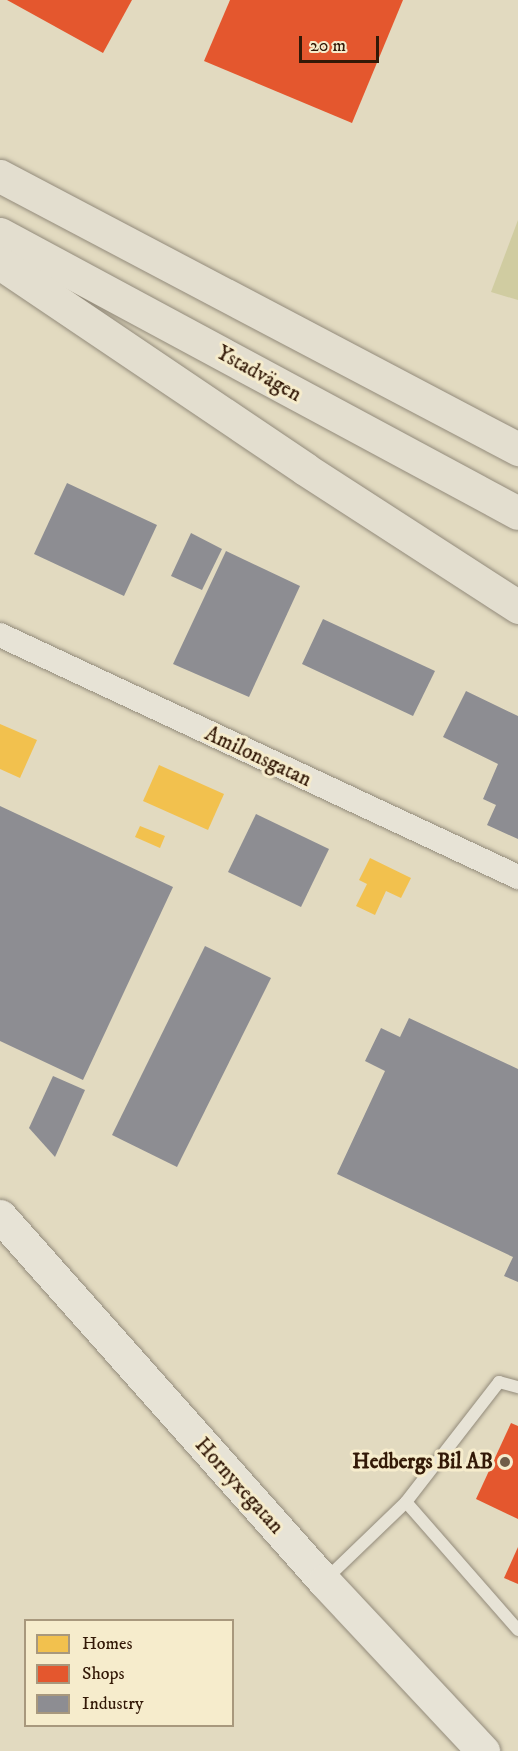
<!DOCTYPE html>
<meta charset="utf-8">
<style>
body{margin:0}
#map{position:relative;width:518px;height:1751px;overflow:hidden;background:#e2dac0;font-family:"IM FELL DW Pica",serif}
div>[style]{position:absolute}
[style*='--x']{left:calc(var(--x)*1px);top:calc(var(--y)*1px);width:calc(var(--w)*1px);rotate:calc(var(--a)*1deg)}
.green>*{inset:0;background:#d0cca1}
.homes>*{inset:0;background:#f2c14e}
.shops>*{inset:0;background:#e4572e}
.industry>*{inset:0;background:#8d8d92}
.roads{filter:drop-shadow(0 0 2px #938b7b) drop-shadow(0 0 2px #938b7b)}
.lane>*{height:12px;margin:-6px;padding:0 6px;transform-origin:6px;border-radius:6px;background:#e7e3d6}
.street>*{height:24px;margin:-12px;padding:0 12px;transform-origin:12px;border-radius:12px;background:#e7e3d6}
.secondary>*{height:33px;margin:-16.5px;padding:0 16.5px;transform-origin:16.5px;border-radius:16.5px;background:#e7e3d6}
.highway>*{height:33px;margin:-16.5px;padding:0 16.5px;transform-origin:16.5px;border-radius:16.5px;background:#e3decf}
.dots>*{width:16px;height:16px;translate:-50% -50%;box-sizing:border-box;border:3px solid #f6eccc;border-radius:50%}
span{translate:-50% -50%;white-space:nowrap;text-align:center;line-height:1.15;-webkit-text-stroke:6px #f6eccc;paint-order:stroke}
.street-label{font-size:21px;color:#331907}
.poi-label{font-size:21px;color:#331907;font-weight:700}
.right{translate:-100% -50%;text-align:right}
.legend{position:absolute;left:24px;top:1619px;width:210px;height:108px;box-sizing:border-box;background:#f6eccc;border:2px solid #a8987d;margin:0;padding:8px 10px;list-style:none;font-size:18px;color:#331907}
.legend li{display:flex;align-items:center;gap:12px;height:30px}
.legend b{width:30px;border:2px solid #a8987d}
.scale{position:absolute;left:299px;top:36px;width:80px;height:27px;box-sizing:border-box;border:3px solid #331907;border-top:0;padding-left:8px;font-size:18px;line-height:21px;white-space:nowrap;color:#331907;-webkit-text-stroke:4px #f6eccc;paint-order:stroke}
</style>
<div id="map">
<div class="green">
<div style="clip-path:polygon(518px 220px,518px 300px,491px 292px)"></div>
</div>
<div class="homes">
<div style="clip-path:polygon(0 724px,37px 740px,20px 778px,0 769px)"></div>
<div style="clip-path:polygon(159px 765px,224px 794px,208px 830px,143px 801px)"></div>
<div style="clip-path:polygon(140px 826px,165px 836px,160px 848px,135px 837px)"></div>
<div style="clip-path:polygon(370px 858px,411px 878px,401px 898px,386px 891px,375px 915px,356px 906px,367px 884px,359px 880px)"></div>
</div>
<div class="shops">
<div style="clip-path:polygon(7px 0,132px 0,103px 53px)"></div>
<div style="clip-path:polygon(230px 0,403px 0,352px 123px,204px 61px)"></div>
<div style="clip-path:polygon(511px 1423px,518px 1426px,518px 1519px,476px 1499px)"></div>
<div style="clip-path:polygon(518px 1547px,518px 1584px,504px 1578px)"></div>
</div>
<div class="industry">
<div style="clip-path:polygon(67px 483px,157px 525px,124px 596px,34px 554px)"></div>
<div style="clip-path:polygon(191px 533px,222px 549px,202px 590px,171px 576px)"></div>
<div style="clip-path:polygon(226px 551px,300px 586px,249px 697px,173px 664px)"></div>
<div style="clip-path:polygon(323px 619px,435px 671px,413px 716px,302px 664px)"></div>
<div style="clip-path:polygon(466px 691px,518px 716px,518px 839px,487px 825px,496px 805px,483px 799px,498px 764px,443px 737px)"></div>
<div style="clip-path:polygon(0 806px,173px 887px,83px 1080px,0 1041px)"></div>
<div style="clip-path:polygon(256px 814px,329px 849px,301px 907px,228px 872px)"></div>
<div style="clip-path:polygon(205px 946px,271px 978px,177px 1167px,112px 1135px)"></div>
<div style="clip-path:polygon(409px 1018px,518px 1069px,518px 1282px,504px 1276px,513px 1257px,337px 1174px,385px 1071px,365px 1061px,381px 1028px,400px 1037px)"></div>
<div style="clip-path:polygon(53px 1076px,85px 1090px,55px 1157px,29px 1128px)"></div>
</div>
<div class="roads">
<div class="lane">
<div style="--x:406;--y:1502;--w:152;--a:-52.2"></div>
<div style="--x:499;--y:1382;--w:20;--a:15"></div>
<div style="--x:325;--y:1580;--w:112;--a:-43.9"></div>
<div style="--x:406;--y:1502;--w:170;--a:48.8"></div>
</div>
<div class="street">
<div style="--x:0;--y:635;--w:572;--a:25.04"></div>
</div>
<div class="secondary">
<div style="--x:0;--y:1216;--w:488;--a:48.4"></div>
<div style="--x:324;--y:1581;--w:233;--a:46.9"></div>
</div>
<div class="highway">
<div style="--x:0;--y:176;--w:586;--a:27.79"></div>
<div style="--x:0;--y:234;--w:588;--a:28.31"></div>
<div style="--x:0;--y:263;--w:368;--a:34"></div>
<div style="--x:305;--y:469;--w:254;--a:32.9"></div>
</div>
</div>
<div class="dots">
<div style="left:505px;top:1462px;background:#705d48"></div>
</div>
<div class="street-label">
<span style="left:259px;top:374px;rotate:29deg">Ystadvägen</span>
<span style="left:258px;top:757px;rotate:25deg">Amilonsgatan</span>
<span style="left:239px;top:1486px;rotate:48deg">Hornyxegatan</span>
</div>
<div class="poi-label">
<span class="right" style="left:493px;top:1462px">Hedbergs Bil AB</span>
</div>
<ul class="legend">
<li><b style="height:16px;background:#f2c14e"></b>Homes</li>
<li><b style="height:16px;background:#e4572e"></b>Shops</li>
<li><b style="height:16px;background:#8d8d92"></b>Industry</li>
</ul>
<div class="scale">20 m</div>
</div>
